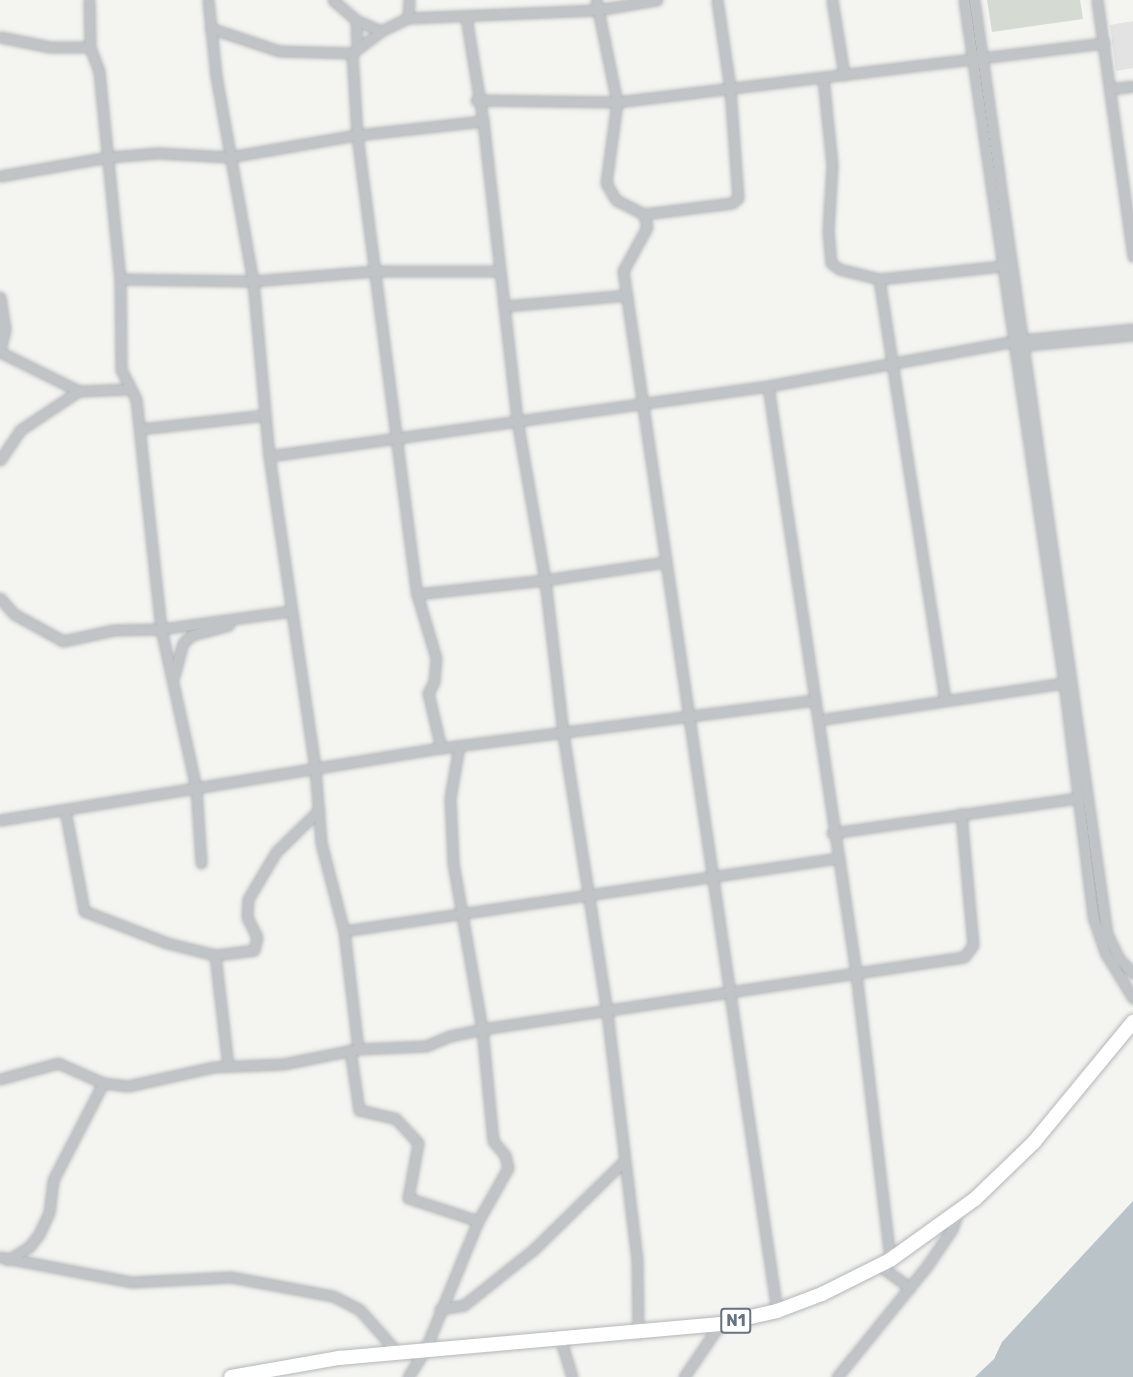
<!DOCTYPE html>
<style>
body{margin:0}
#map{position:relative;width:1133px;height:1377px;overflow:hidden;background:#f4f4f1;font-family:Rubik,sans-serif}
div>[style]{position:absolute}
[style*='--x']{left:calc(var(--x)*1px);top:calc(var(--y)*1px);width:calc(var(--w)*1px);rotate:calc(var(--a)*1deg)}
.built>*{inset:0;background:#e2e3e2}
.green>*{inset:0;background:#d5dbd2}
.water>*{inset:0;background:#bac3c8}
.roads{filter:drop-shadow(0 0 2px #b3b6b9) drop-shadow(0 0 2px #b3b6b9)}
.minor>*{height:9px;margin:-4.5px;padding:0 4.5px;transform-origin:4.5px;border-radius:4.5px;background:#c0c4c7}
.highway>*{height:14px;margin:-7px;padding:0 7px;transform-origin:7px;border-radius:7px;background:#fff}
span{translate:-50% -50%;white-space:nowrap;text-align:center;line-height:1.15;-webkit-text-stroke:6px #fff;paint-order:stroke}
.shield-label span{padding:2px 4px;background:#fff;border:2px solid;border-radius:4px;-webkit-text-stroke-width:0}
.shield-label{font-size:16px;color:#667380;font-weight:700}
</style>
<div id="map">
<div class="built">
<div style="clip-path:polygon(1133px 21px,1133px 68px,1116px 71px,1110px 25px)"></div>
</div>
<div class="green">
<div style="clip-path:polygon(987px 0,1080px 0,1083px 19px,992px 32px)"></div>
</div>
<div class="water">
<div style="clip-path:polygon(1133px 1201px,1133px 1377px,975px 1377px,994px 1359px,1002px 1342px)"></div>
</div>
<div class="roads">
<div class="minor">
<div style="--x:208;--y:0;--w:76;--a:84"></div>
<div style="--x:216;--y:76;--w:208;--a:79.8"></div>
<div style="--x:253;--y:281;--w:176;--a:84.8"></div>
<div style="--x:269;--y:456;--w:315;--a:81.6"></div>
<div style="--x:315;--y:768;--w:75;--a:85.4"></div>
<div style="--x:321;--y:843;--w:91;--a:75.4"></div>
<div style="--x:344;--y:931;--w:119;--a:83.2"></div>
<div style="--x:333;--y:0;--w:30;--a:41"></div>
<div style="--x:356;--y:20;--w:27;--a:24"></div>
<div style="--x:596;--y:0;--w:104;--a:78.4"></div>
<div style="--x:617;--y:102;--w:82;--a:97.7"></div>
<div style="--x:606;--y:183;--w:20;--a:60"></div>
<div style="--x:616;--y:200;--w:31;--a:27"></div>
<div style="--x:644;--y:214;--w:89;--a:-7.1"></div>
<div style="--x:732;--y:203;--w:8;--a:-40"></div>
<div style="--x:738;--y:198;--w:110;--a:-94.2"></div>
<div style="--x:730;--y:88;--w:89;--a:-98.4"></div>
<div style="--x:832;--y:0;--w:76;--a:80.9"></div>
<div style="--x:964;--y:0;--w:690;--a:81.67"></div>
<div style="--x:1064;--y:683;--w:236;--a:82.9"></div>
<div style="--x:1093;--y:917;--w:39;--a:71"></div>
<div style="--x:1106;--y:954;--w:52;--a:58.5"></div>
<div style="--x:974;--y:0;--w:943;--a:81.9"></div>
<div style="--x:1107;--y:934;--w:28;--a:64"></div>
<div style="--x:1119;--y:959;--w:20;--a:45"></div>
<div style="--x:1097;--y:0;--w:259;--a:82"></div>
<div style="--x:466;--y:17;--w:105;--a:80.7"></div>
<div style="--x:483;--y:121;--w:301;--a:83.5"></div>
<div style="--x:517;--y:420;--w:162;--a:80.1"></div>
<div style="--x:545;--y:580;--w:155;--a:83.3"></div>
<div style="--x:563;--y:734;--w:281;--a:81"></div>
<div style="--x:607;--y:1012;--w:249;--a:83.1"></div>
<div style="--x:637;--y:1259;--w:75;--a:89.2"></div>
<div style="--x:408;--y:18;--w:18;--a:-87"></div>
<div style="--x:356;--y:20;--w:28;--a:88"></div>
<div style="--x:210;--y:28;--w:73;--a:18.4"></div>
<div style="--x:279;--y:51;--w:73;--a:1.6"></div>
<div style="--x:352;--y:53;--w:36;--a:-37"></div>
<div style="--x:381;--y:31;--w:30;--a:-26"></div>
<div style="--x:408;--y:18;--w:189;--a:-2.4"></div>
<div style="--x:597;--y:10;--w:61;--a:-9.5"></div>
<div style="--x:0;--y:37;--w:51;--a:11.3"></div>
<div style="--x:50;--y:47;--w:40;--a:0"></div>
<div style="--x:352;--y:53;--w:82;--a:86.5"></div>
<div style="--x:357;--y:135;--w:463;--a:82.6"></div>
<div style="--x:417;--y:594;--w:67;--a:73.5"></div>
<div style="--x:436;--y:658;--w:24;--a:95"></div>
<div style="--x:434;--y:682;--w:13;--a:119"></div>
<div style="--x:428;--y:693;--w:57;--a:76.7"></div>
<div style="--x:823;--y:78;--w:87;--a:84.1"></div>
<div style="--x:832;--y:165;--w:65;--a:93.5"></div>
<div style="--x:828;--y:230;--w:33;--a:85"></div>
<div style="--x:831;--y:263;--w:10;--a:37"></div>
<div style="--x:839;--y:269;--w:41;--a:14"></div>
<div style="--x:879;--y:279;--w:124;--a:-6"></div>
<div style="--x:1110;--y:89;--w:23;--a:-7"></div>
<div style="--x:476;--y:100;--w:141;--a:0.8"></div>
<div style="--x:617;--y:102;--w:491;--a:-6.9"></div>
<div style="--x:0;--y:176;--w:111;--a:-9.9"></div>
<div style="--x:109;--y:157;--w:49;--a:-4.7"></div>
<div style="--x:158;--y:153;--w:71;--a:3.2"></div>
<div style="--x:229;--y:157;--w:130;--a:-9.8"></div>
<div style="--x:357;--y:135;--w:127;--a:-6.3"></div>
<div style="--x:644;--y:214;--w:13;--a:77"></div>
<div style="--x:647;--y:227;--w:50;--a:118.6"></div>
<div style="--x:623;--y:271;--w:1051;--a:81.58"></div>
<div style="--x:120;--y:279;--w:133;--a:0.9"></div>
<div style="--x:253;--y:281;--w:122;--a:-4.7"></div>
<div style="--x:375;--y:271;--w:123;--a:0"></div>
<div style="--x:879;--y:279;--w:426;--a:81.1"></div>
<div style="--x:0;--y:297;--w:33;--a:81"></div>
<div style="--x:5;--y:330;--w:21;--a:104"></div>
<div style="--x:504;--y:306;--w:123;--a:-5.1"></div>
<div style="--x:1016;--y:346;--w:118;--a:-5.4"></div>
<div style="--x:0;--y:352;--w:88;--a:26.3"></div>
<div style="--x:79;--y:391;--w:52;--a:-2.2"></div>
<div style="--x:768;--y:386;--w:594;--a:81.47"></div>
<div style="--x:856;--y:973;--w:289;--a:83.2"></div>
<div style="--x:140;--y:429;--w:126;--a:-6.4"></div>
<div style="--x:269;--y:456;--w:504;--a:-7.99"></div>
<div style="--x:768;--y:386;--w:257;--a:-10.3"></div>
<div style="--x:1021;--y:340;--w:113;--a:-5.6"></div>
<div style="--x:0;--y:460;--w:36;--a:-56"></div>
<div style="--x:20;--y:430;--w:71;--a:-33.5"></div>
<div style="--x:417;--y:594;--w:129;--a:-6.2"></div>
<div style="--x:545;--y:580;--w:122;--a:-8.5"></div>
<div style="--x:0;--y:598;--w:21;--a:49"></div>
<div style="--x:14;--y:614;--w:56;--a:28.9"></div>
<div style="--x:63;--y:641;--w:52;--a:-12.2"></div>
<div style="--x:114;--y:630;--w:47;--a:-1.2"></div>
<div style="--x:161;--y:629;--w:231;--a:-96.2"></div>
<div style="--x:136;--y:399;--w:33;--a:-117"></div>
<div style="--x:121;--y:370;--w:91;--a:-90.6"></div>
<div style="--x:120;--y:279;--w:209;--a:-95.8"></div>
<div style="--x:99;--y:71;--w:26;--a:-111"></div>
<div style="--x:90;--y:47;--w:47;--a:-91.2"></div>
<div style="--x:174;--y:676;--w:34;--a:-75"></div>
<div style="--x:183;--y:643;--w:12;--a:-42"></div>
<div style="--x:192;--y:635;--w:38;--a:-15"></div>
<div style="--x:819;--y:720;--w:248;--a:-8.6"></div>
<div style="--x:65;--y:810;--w:103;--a:79.3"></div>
<div style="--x:84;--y:911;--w:89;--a:21.1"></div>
<div style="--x:167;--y:943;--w:49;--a:14"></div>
<div style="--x:215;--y:955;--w:39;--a:-7"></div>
<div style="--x:254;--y:950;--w:13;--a:-77"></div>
<div style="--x:257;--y:937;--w:22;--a:-117"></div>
<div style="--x:247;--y:917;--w:18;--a:-87"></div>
<div style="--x:248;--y:899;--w:55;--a:-59.2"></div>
<div style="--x:276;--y:852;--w:60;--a:-44.3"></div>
<div style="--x:0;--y:820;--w:447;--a:-9.3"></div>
<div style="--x:441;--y:748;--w:377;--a:-7.3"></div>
<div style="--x:832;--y:833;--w:249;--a:-8.1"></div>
<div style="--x:201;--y:863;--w:75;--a:-93.8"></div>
<div style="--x:196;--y:788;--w:163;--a:-102.4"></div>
<div style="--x:161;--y:629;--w:130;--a:-7.9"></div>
<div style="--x:344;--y:931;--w:498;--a:-8.4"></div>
<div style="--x:215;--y:955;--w:111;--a:83.3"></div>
<div style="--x:350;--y:1050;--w:61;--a:81.5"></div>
<div style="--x:359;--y:1110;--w:37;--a:13"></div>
<div style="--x:395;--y:1118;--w:34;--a:47"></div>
<div style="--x:418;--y:1143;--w:56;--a:100.3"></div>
<div style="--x:408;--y:1198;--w:74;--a:18.2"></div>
<div style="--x:0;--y:1079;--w:60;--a:-15.4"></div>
<div style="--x:58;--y:1063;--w:49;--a:24"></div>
<div style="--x:103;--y:1083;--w:25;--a:7"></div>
<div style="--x:128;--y:1086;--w:87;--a:-12.6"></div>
<div style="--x:213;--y:1067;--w:70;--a:-2.5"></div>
<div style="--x:283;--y:1064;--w:76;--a:-11.3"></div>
<div style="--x:358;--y:1049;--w:68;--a:-2.5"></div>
<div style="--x:426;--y:1046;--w:26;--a:-23"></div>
<div style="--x:450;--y:1036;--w:33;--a:-12"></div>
<div style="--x:482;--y:1029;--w:487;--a:-8.5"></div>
<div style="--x:964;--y:957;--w:15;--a:-53"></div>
<div style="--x:973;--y:945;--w:132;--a:-95.2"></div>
<div style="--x:0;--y:1257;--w:133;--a:10.8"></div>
<div style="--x:131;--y:1282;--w:100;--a:-2.9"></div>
<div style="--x:231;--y:1277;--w:104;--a:10.6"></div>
<div style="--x:333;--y:1296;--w:29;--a:27"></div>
<div style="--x:359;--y:1309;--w:57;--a:48.5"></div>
<div style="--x:8;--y:1260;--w:25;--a:-32"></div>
<div style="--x:29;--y:1247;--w:16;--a:-52"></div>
<div style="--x:39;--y:1234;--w:23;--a:-65"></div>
<div style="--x:49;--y:1213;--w:33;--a:-83"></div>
<div style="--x:53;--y:1180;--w:109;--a:-62.7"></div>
<div style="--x:880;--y:1266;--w:37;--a:36"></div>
<div style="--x:440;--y:1309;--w:24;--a:-9"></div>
<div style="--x:464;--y:1305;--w:88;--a:-38.6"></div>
<div style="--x:533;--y:1250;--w:127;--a:-44.4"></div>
<div style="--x:561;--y:1341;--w:38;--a:73"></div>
<div style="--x:408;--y:1377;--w:32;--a:-58"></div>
<div style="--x:425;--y:1350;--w:139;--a:-67.7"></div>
<div style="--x:478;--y:1221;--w:61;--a:-60.5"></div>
<div style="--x:508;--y:1168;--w:13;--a:-103"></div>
<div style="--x:505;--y:1155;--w:18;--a:-131"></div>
<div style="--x:493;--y:1141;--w:113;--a:-95.6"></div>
<div style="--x:482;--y:1029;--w:169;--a:-99.9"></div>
<div style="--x:453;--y:862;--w:64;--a:-92.7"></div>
<div style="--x:450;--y:798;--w:53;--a:-80.2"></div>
<div style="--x:684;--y:1377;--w:64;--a:-55.8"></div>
<div style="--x:837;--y:1377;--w:143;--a:-51"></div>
<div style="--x:927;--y:1266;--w:45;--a:-56"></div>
<div style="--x:952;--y:1229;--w:15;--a:-70"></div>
</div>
<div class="highway">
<div style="--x:231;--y:1377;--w:110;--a:-10"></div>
<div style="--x:339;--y:1358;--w:383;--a:-5.1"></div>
<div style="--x:720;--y:1324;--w:58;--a:-12.8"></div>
<div style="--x:777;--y:1311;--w:48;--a:-20.7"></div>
<div style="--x:822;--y:1294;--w:76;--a:-26.6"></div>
<div style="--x:890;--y:1260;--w:105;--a:-35.7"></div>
<div style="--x:975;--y:1199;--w:82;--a:-44"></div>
<div style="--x:1034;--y:1142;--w:156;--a:-50.5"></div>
</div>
</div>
<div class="shield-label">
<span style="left:736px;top:1321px">N1</span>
</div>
</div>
